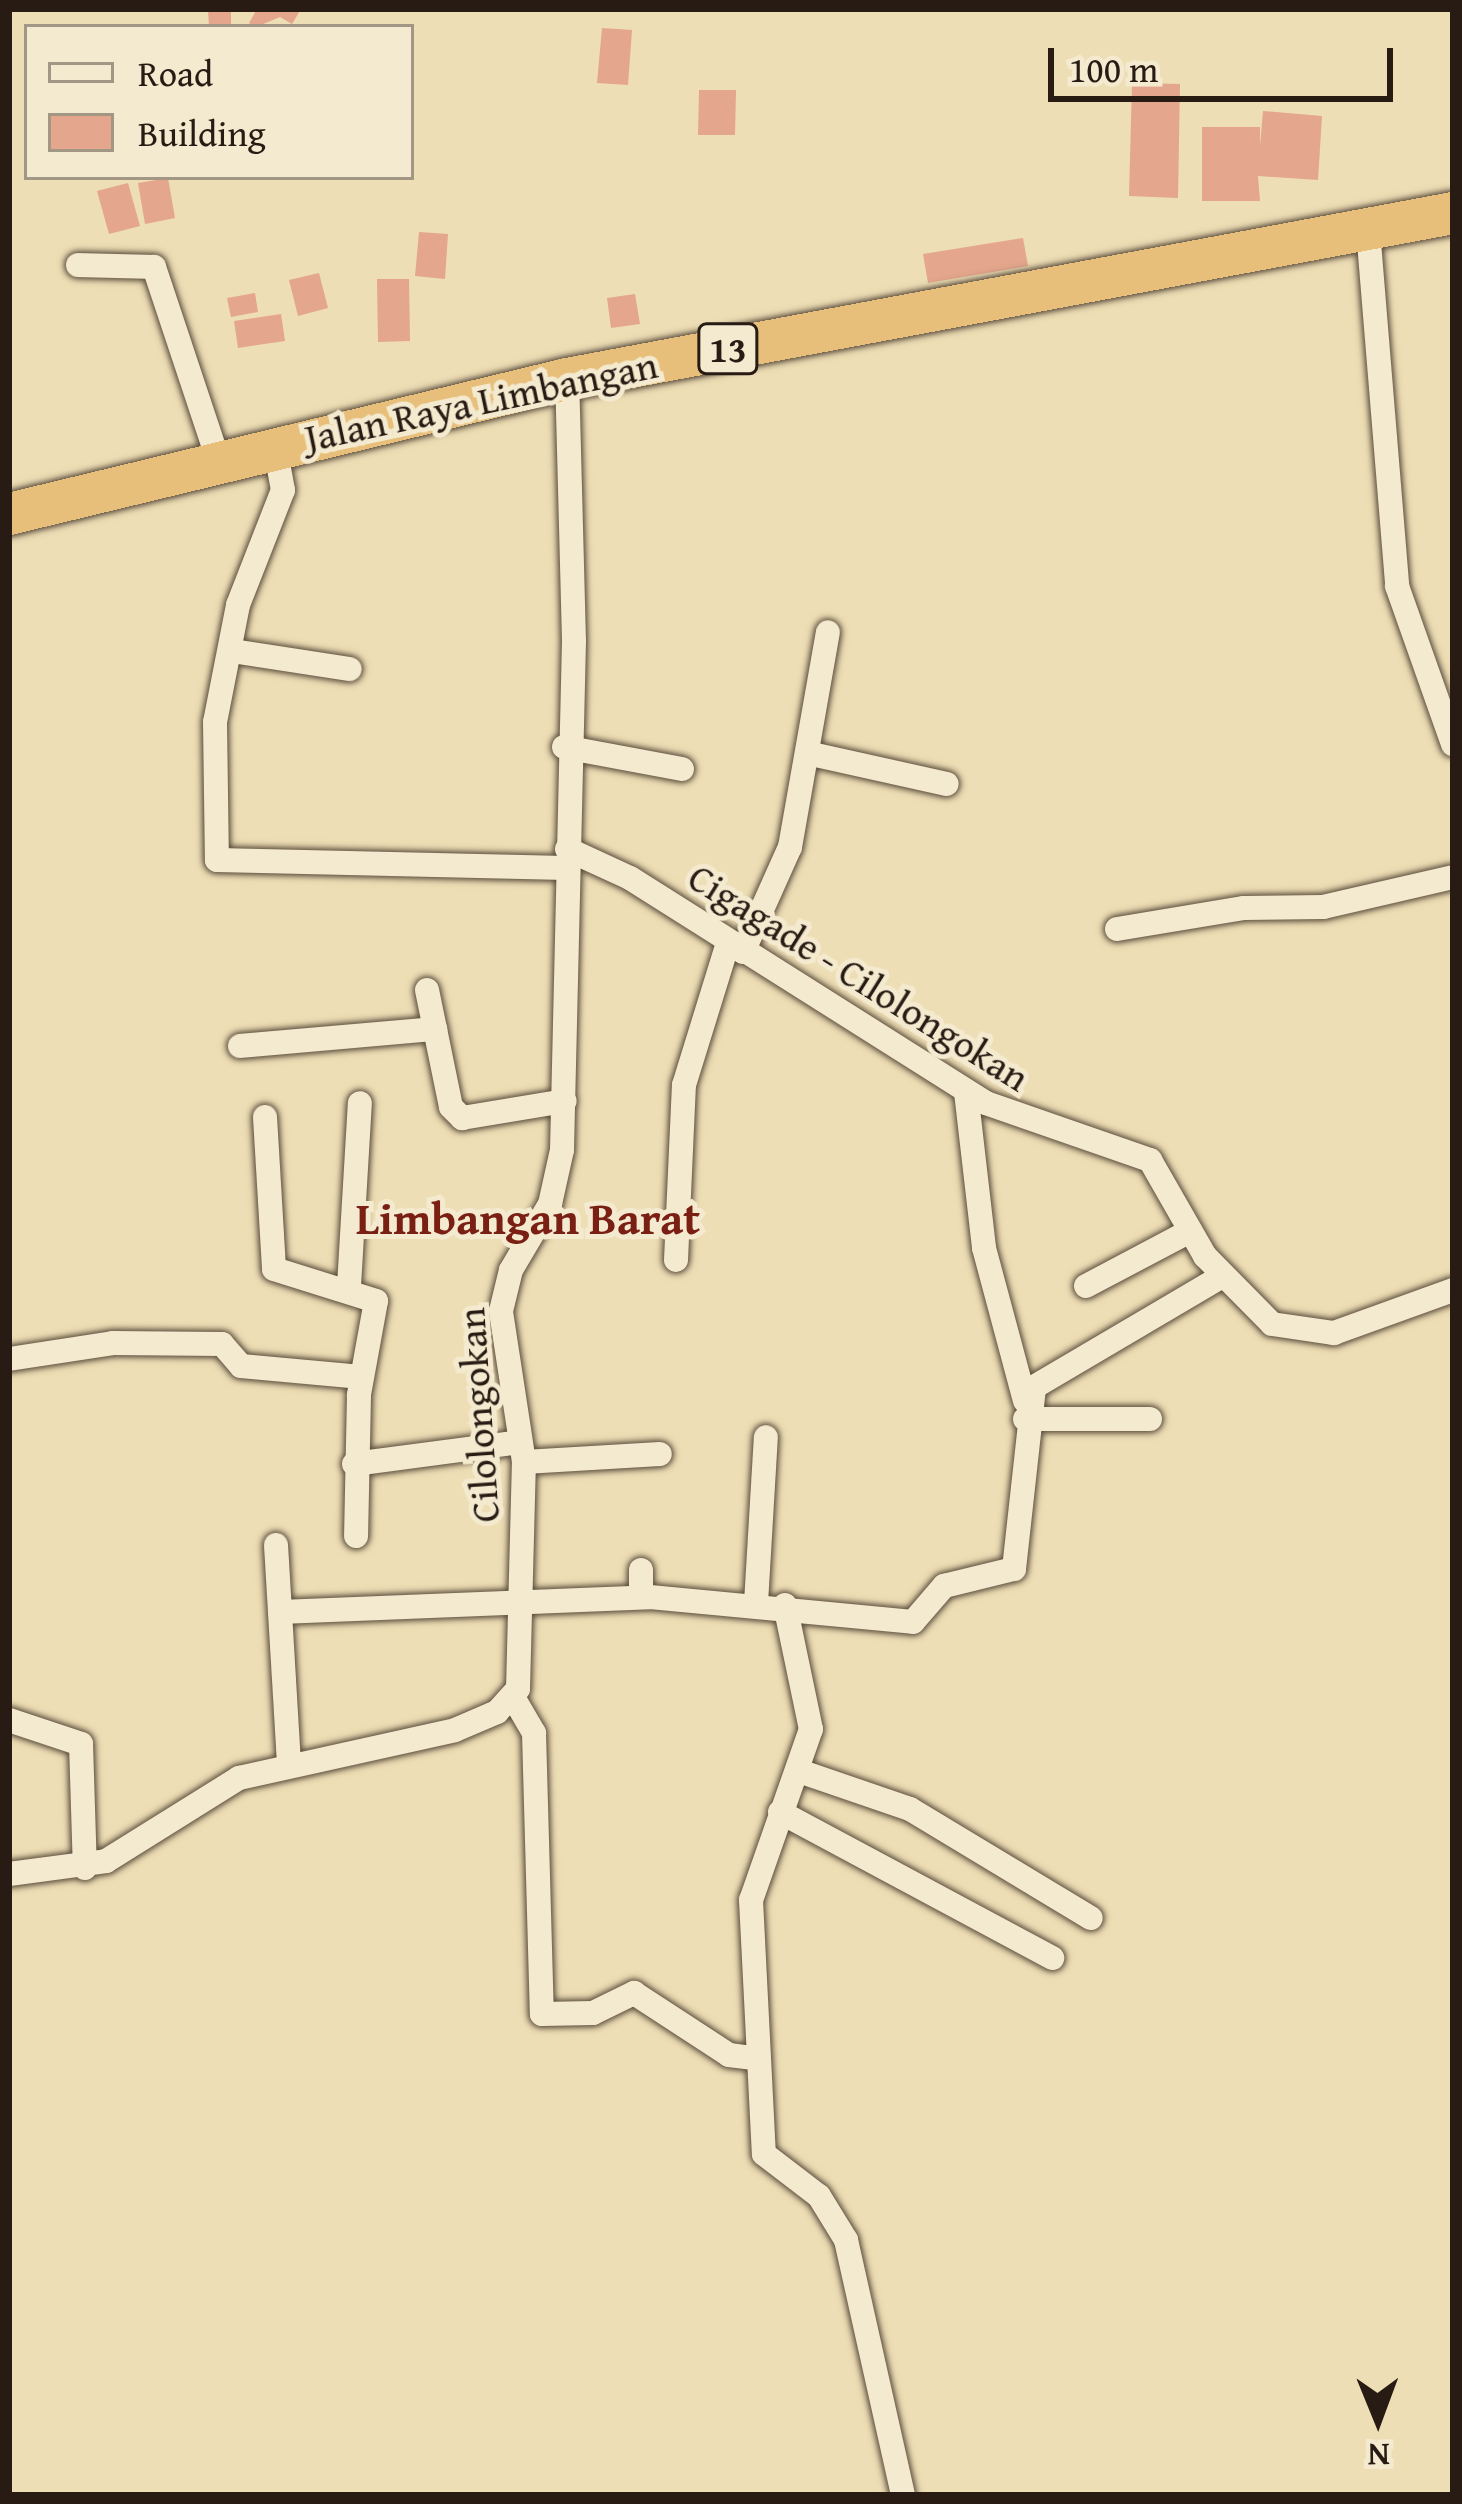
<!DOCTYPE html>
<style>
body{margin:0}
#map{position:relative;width:1462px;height:2504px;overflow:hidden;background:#eedeb5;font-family:"Gentium Book Plus",serif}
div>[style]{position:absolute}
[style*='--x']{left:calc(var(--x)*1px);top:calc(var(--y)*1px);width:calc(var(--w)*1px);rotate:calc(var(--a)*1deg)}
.building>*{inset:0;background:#e4a68c}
.roads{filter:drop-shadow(0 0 3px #5a4c3c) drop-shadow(0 0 3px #5a4c3c)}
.minor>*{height:24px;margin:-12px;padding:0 12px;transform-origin:12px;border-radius:12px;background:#f4eacf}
.trunk>*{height:42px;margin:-21px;padding:0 21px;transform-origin:21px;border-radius:21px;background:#e7bf7a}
span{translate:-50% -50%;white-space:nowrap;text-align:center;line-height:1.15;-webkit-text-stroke:10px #f4eacf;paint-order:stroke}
.shield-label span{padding:3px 9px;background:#f4eacf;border:3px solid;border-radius:9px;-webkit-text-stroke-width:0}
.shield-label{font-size:36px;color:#281b14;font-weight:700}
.street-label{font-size:39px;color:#281b14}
.quarter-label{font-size:45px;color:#7a1f14;font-weight:700}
.frame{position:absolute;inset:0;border:12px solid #281b14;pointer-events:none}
.legend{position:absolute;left:24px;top:24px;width:390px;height:156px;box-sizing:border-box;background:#f4eacf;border:3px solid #a29784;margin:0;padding:15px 21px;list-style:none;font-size:36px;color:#281b14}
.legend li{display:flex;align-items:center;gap:24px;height:60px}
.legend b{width:60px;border:3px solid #a29784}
.north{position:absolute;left:1318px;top:2360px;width:120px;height:120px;-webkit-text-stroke:9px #f4eacf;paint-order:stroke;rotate:179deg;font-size:33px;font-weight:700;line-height:48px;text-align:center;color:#281b14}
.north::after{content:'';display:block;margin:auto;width:42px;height:54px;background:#281b14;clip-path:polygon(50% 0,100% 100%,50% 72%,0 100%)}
.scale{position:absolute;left:1048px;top:48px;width:345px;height:54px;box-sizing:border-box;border:6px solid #281b14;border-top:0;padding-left:15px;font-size:36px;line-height:42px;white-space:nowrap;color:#281b14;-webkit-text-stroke:9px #f4eacf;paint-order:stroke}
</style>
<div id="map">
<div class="building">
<div style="clip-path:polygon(208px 9px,231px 9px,231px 27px,209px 27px)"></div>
<div style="clip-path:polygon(257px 9px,301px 9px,292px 24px,280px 17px,256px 27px,249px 23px)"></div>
<div style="clip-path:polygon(602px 28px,632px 30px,628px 85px,597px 83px)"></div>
<div style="clip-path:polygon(1132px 83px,1180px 84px,1178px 198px,1129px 196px)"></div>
<div style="clip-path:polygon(699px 90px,736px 90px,735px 135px,698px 135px)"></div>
<div style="clip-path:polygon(1263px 111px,1322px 116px,1318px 180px,1258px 176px,1260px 201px,1202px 201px,1202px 127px,1260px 127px,1260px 146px)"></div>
<div style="clip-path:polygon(168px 178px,175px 218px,145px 224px,138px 183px)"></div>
<div style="clip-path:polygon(128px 183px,140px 226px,109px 234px,97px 191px)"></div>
<div style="clip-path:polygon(419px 232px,448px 234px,445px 279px,415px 276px)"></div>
<div style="clip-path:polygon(1023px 238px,1028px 266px,928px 283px,923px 254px)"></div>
<div style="clip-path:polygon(319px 273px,328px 308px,298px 316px,289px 280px)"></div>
<div style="clip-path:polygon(377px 279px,409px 279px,410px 341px,378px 342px)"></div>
<div style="clip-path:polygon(255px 293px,258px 312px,231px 317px,227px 298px)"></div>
<div style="clip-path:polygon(635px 294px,640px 324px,611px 328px,607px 298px)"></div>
<div style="clip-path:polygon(281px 314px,285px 341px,238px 348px,234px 321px)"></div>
</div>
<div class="roads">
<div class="minor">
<div style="--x:1368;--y:230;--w:357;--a:85.3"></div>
<div style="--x:1397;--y:586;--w:168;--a:70.5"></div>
<div style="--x:78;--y:265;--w:76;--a:1.5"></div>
<div style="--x:154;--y:267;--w:206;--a:71.6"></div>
<div style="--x:275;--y:447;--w:44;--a:79.5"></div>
<div style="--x:283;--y:490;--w:123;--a:111.4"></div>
<div style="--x:238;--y:605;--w:119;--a:101.1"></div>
<div style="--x:215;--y:722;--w:138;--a:89.2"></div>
<div style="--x:217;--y:860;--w:349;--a:1.3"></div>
<div style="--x:232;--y:651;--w:119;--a:8.7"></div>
<div style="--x:564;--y:747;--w:120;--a:10.6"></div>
<div style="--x:807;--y:753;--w:143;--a:12.5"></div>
<div style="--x:567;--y:849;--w:69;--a:24.7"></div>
<div style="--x:630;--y:878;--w:421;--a:32.3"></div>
<div style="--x:986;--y:1103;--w:174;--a:19.2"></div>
<div style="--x:1150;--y:1160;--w:111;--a:60.2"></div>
<div style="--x:1205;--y:1256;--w:95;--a:45.4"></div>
<div style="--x:1272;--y:1324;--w:63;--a:8.3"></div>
<div style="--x:1334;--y:1333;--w:127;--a:-19.9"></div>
<div style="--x:1117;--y:929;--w:129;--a:-9.4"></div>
<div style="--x:1244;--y:908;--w:79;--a:-0.7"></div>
<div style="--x:1323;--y:907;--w:133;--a:-13"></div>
<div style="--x:743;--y:952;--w:115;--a:-65.9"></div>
<div style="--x:790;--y:847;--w:218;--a:-80"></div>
<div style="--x:427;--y:990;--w:119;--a:78.4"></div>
<div style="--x:451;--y:1107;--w:16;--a:45"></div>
<div style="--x:462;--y:1118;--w:104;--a:-9.4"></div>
<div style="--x:240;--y:1046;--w:196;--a:-5"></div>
<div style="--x:966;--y:1092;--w:157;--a:83.4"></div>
<div style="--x:984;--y:1248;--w:158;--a:75"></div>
<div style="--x:265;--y:1117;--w:152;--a:86.6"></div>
<div style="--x:274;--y:1269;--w:107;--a:17.4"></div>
<div style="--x:376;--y:1301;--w:96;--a:100.3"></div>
<div style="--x:359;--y:1395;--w:141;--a:91.2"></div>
<div style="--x:676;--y:1260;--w:175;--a:-87.4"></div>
<div style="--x:684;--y:1085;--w:149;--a:-72.8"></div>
<div style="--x:349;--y:1286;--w:183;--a:-86.6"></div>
<div style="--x:1086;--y:1286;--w:118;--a:-27.9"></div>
<div style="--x:9;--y:1359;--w:105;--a:-8.7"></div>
<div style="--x:113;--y:1343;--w:109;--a:0.5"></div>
<div style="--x:222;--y:1344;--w:29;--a:49"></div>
<div style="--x:241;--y:1366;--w:121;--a:5.2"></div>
<div style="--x:1025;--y:1419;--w:125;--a:0"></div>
<div style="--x:524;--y:1462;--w:136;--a:-3.4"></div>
<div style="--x:354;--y:1464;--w:167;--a:-7.5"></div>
<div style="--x:276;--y:1545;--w:218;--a:86.6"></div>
<div style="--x:641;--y:1570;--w:27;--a:90"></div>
<div style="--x:756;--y:1603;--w:166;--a:-86.6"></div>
<div style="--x:785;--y:1605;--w:127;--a:78.2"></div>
<div style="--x:811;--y:1729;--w:181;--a:109.3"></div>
<div style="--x:751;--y:1900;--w:254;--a:87.1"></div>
<div style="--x:764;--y:2154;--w:69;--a:37.4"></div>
<div style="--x:819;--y:2196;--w:52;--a:58.5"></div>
<div style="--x:846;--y:2240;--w:261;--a:77.4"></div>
<div style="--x:280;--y:1612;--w:370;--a:-2.3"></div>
<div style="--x:650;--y:1597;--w:264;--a:5.4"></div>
<div style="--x:913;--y:1622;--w:48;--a:-49.3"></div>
<div style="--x:944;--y:1586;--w:72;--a:-13.7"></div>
<div style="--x:1014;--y:1569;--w:183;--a:-83.7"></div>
<div style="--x:1034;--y:1387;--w:217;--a:-30.5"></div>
<div style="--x:513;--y:1697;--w:42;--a:59.7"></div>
<div style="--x:534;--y:1733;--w:281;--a:88.4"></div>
<div style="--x:542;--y:2014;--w:51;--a:-1.1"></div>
<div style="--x:593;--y:2013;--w:46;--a:-26"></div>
<div style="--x:634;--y:1993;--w:113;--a:33.1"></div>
<div style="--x:729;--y:2055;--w:23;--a:7"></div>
<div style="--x:9;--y:1720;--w:76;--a:18.4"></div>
<div style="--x:81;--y:1744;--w:124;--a:88.2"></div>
<div style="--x:802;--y:1772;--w:114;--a:18.9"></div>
<div style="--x:910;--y:1809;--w:211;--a:31.1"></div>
<div style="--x:780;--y:1812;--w:309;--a:28.2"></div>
<div style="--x:9;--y:1874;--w:98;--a:-7.6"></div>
<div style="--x:106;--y:1861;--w:157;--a:-32"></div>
<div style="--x:239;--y:1778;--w:221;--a:-12.5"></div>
<div style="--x:455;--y:1730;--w:46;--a:-23.2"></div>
<div style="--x:497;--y:1712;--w:31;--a:-48"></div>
<div style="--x:518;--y:1689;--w:227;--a:-88.5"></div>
<div style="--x:524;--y:1462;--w:153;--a:-98.7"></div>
<div style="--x:501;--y:1311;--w:42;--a:-76.3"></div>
<div style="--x:511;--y:1270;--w:77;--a:-59.4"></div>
<div style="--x:550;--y:1204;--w:55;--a:-77.5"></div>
<div style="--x:562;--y:1150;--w:509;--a:-88.65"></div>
<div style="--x:574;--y:641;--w:262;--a:-91.5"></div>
</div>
<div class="trunk">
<div style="--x:9;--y:514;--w:574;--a:-13.6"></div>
<div style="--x:567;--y:379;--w:901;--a:-10.61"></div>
</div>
</div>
<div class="shield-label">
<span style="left:728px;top:349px">13</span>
</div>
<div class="street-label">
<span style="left:481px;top:401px;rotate:-12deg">Jalan Raya Limbangan</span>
<span style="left:859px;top:977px;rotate:32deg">Cigagade - Cilolongokan</span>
<span style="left:478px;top:1415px;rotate:-94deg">Cilolongokan</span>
</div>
<div class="quarter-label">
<span style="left:528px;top:1218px">Limbangan Barat</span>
</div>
<div class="frame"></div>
<ul class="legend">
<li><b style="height:15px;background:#f4eacf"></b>Road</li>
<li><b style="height:33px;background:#e4a68c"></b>Building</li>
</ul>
<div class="north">N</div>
<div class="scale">100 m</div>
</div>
